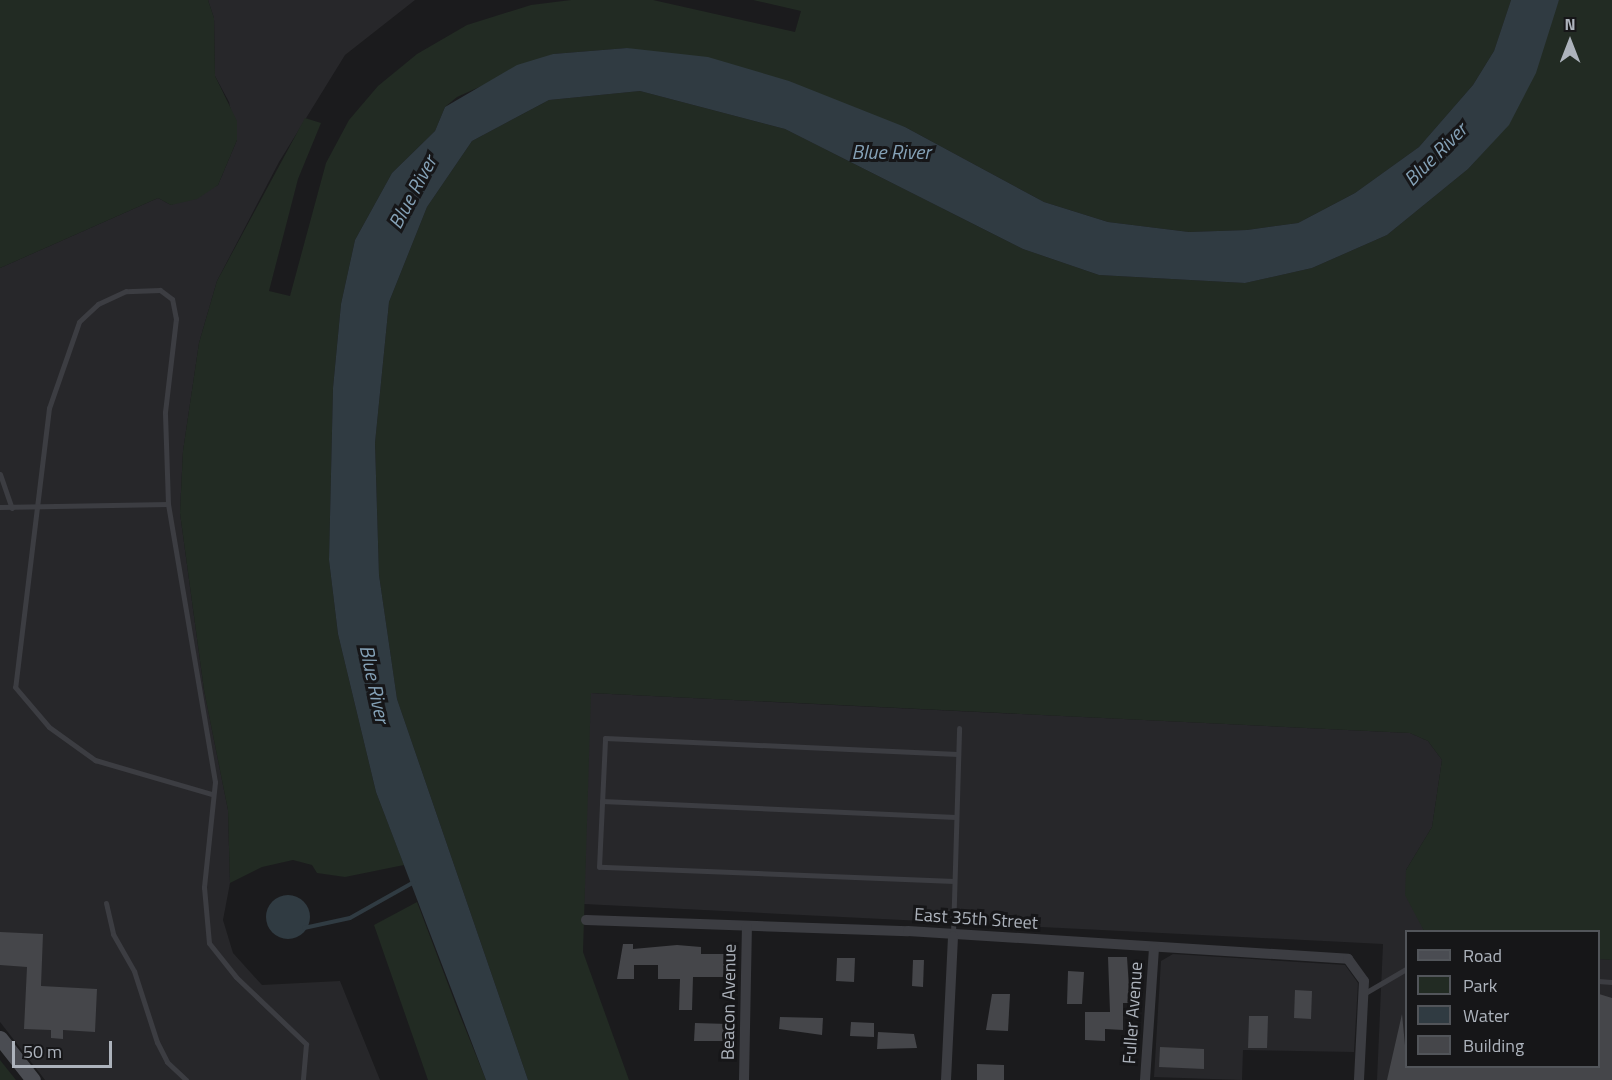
<!DOCTYPE html>
<style>
body{margin:0}
#map{position:relative;width:1612px;height:1080px;overflow:hidden;background:#1b1b1d;font-family:"Titillium Web",sans-serif}
div>[style]{position:absolute}
[style*='--x']{left:calc(var(--x)*1px);top:calc(var(--y)*1px);width:calc(var(--w)*1px);rotate:calc(var(--a)*1deg)}
.built>*{inset:0;background:#27272a}
.green>*{inset:0;background:#222b23}
.water>*{inset:0;background:#303b42}
.round{border-radius:50%}
.stream>*{height:4px;margin:-2px;padding:0 2px;transform-origin:2px;border-radius:2px;background:#303b42}
.building>*{inset:0;background:#45464a}
.service>*{height:5px;margin:-2.5px;padding:0 2.5px;transform-origin:2.5px;border-radius:2.5px;background:#3c3d42}
.minor>*{height:10px;margin:-5px;padding:0 5px;transform-origin:5px;border-radius:5px;background:#3c3d42}
.secondary>*{height:15px;margin:-7.5px;padding:0 7.5px;transform-origin:7.5px;border-radius:7.5px;background:#4a4c52}
span{translate:-50% -50%;white-space:nowrap;text-align:center;line-height:1.15;-webkit-text-stroke:6px #161618;paint-order:stroke}
.street-label{font-size:18px;color:#adb3bc}
.water-label{font-size:20px;color:#85a2b7;font-style:italic}
.legend{position:absolute;left:1405px;top:930px;width:195px;height:138px;box-sizing:border-box;background:#161618;border:2px solid #52555a;margin:0;padding:8px 10px;list-style:none;font-size:18px;color:#adb3bc}
.legend li{display:flex;align-items:center;gap:12px;height:30px}
.legend b{width:30px;border:2px solid #52555a}
.north{position:absolute;left:1540px;top:12px;width:60px;height:60px;-webkit-text-stroke:4px #161618;paint-order:stroke;rotate:0deg;font-size:16px;font-weight:700;line-height:24px;text-align:center;color:#adb3bc}
.north::after{content:'';display:block;margin:auto;width:21px;height:27px;background:#adb3bc;clip-path:polygon(50% 0,100% 100%,50% 72%,0 100%)}
.scale{position:absolute;left:12px;top:1041px;width:100px;height:27px;box-sizing:border-box;border:3px solid #adb3bc;border-top:0;padding-left:8px;font-size:18px;line-height:21px;white-space:nowrap;color:#adb3bc;-webkit-text-stroke:4px #161618;paint-order:stroke}
</style>
<div id="map">
<div class="built">
<div style="clip-path:polygon(208px 0,415px 0,345px 55px,279px 162px,217px 281px,199px 343px,183px 451px,180px 513px,204px 690px,228px 810px,230px 883px,223px 920px,233px 953px,262px 985px,340px 981px,380px 1080px,45px 1080px,0 1022px,0 268px,158px 198px,171px 205px,218px 185px,237px 140px,229px 102px,215px 76px,214px 18px)"></div>
<div style="clip-path:polygon(590px 693px,1410px 733px,1428px 741px,1442px 760px,1432px 827px,1406px 870px,1424px 931px,1406px 932px,1406px 1066px,1598px 1066px,1599px 959px,1612px 960px,1612px 1080px,1377px 1080px,1383px 944px,584px 904px)"></div>
<div style="clip-path:polygon(1173px 954px,1345px 965px,1358px 983px,1354px 1052px,1243px 1050px,1242px 1080px,1154px 1077px,1161px 961px)"></div>
</div>
<div class="green">
<div style="clip-path:polygon(0 0,208px 0,214px 18px,215px 76px,237px 121px,237px 140px,218px 185px,197px 199px,171px 205px,158px 198px,0 268px)"></div>
<div style="clip-path:polygon(571px 0,653px 0,795px 32px,801px 11px,753px 0,1511px 0,1494px 51px,1473px 85px,1419px 147px,1355px 193px,1298px 223px,1247px 230px,1189px 232px,1108px 222px,1044px 202px,905px 127px,627px 48px,553px 54px,457px 97px,445px 107px,435px 131px,392px 173px,355px 240px,341px 304px,333px 388px,329px 560px,338px 634px,376px 792px,404px 865px,345px 877px,317px 873px,312px 865px,293px 860px,262px 867px,230px 883px,228px 810px,204px 690px,180px 513px,183px 451px,199px 343px,217px 281px,305px 118px,321px 123px,298px 179px,269px 291px,290px 296px,326px 163px,349px 120px,378px 86px,417px 54px,467px 25px,531px 5px)"></div>
<div style="clip-path:polygon(1559px 0,1612px 0,1612px 960px,1599px 959px,1598px 932px,1424px 931px,1405px 895px,1406px 870px,1432px 827px,1442px 760px,1428px 741px,1410px 733px,591px 693px,583px 952px,629px 1080px,528px 1080px,397px 699px,379px 575px,375px 443px,389px 302px,427px 207px,472px 141px,549px 100px,640px 91px,785px 129px,1023px 249px,1099px 275px,1245px 283px,1312px 268px,1387px 235px,1468px 169px,1508px 125px)"></div>
<div style="clip-path:polygon(417px 902px,459px 1013px,486px 1080px,428px 1080px,374px 925px)"></div>
<div style="clip-path:polygon(0 1060px,16px 1080px,0 1080px)"></div>
</div>
<div class="water">
<div style="clip-path:polygon(1511px 0,1559px 0,1536px 73px,1509px 125px,1468px 169px,1387px 235px,1312px 268px,1245px 283px,1099px 275px,1023px 249px,785px 129px,640px 91px,549px 100px,472px 141px,427px 207px,389px 302px,375px 443px,379px 575px,397px 699px,528px 1080px,486px 1080px,376px 792px,338px 634px,329px 560px,333px 388px,341px 304px,355px 240px,392px 173px,435px 131px,445px 107px,517px 65px,553px 54px,627px 48px,708px 57px,789px 81px,905px 127px,1044px 202px,1108px 222px,1189px 232px,1247px 230px,1298px 223px,1355px 193px,1419px 147px,1473px 85px,1494px 51px)"></div>
<div class="round" style="left:266px;top:895px;width:44px;height:44px"></div>
</div>
<div class="stream">
<div style="--x:304;--y:928;--w:47;--a:-12.3"></div>
<div style="--x:350;--y:918;--w:73;--a:-29.4"></div>
</div>
<div class="building">
<div style="clip-path:polygon(0 932px,43px 934px,41px 986px,97px 989px,95px 1032px,63px 1030px,63px 1039px,51px 1038px,51px 1030px,24px 1029px,27px 967px,0 965px)"></div>
<div style="clip-path:polygon(623px 944px,633px 944px,633px 949px,677px 945px,701px 947px,701px 954px,728px 954px,728px 977px,693px 977px,692px 1010px,679px 1010px,680px 979px,658px 979px,658px 965px,634px 965px,634px 979px,617px 979px)"></div>
<div style="clip-path:polygon(1108px 957px,1127px 957px,1130px 1003px,1123px 1003px,1123px 1030px,1105px 1029px,1105px 1041px,1085px 1040px,1085px 1012px,1110px 1012px)"></div>
<div style="clip-path:polygon(837px 958px,855px 958px,854px 982px,836px 981px)"></div>
<div style="clip-path:polygon(913px 960px,924px 960px,923px 987px,912px 986px)"></div>
<div style="clip-path:polygon(1068px 971px,1084px 972px,1082px 1004px,1067px 1004px)"></div>
<div style="clip-path:polygon(1295px 990px,1312px 991px,1311px 1019px,1294px 1018px)"></div>
<div style="clip-path:polygon(992px 994px,1010px 994px,1008px 1031px,986px 1030px)"></div>
<div style="clip-path:polygon(1599px 994px,1612px 998px,1612px 1080px,1387px 1080px,1402px 1014px,1407px 1066px,1599px 1066px)"></div>
<div style="clip-path:polygon(1249px 1016px,1268px 1016px,1267px 1048px,1248px 1048px)"></div>
<div style="clip-path:polygon(780px 1017px,823px 1018px,822px 1035px,779px 1029px)"></div>
<div style="clip-path:polygon(851px 1022px,874px 1023px,874px 1037px,850px 1036px)"></div>
<div style="clip-path:polygon(695px 1023px,728px 1024px,728px 1041px,694px 1041px)"></div>
<div style="clip-path:polygon(878px 1032px,914px 1034px,917px 1048px,877px 1049px)"></div>
<div style="clip-path:polygon(1160px 1047px,1204px 1049px,1204px 1069px,1159px 1067px)"></div>
<div style="clip-path:polygon(977px 1064px,1004px 1065px,1004px 1080px,977px 1080px)"></div>
</div>
<div class="service">
<div style="--x:0;--y:474;--w:36;--a:71"></div>
<div style="--x:168;--y:504;--w:92;--a:-91.9"></div>
<div style="--x:165;--y:412;--w:94;--a:-83.3"></div>
<div style="--x:176;--y:319;--w:20;--a:-101"></div>
<div style="--x:172;--y:299;--w:15;--a:-143"></div>
<div style="--x:160;--y:290;--w:34;--a:178"></div>
<div style="--x:126;--y:291;--w:31;--a:155"></div>
<div style="--x:98;--y:304;--w:26;--a:137"></div>
<div style="--x:79;--y:322;--w:91;--a:109.2"></div>
<div style="--x:49;--y:408;--w:281;--a:96.9"></div>
<div style="--x:15;--y:687;--w:52;--a:49.6"></div>
<div style="--x:49;--y:727;--w:57;--a:35.7"></div>
<div style="--x:95;--y:760;--w:121;--a:16.3"></div>
<div style="--x:0;--y:507;--w:168;--a:-1"></div>
<div style="--x:168;--y:504;--w:282;--a:80.4"></div>
<div style="--x:215;--y:782;--w:106;--a:96"></div>
<div style="--x:204;--y:887;--w:56;--a:84.9"></div>
<div style="--x:209;--y:943;--w:43;--a:51.5"></div>
<div style="--x:236;--y:977;--w:97;--a:43.7"></div>
<div style="--x:306;--y:1044;--w:36;--a:95"></div>
<div style="--x:602;--y:801;--w:354;--a:2.6"></div>
<div style="--x:954;--y:881;--w:355;--a:-177.7"></div>
<div style="--x:599;--y:867;--w:129;--a:-87.3"></div>
<div style="--x:605;--y:738;--w:353;--a:2.6"></div>
<div style="--x:106;--y:903;--w:32;--a:77"></div>
<div style="--x:113;--y:934;--w:43;--a:60.4"></div>
<div style="--x:134;--y:971;--w:75;--a:72.1"></div>
<div style="--x:157;--y:1042;--w:22;--a:63"></div>
<div style="--x:167;--y:1062;--w:26;--a:43"></div>
<div style="--x:953;--y:934;--w:206;--a:-88.3"></div>
<div style="--x:1598;--y:981;--w:14;--a:4"></div>
<div style="--x:1365;--y:993;--w:48;--a:-30.3"></div>
</div>
<div class="minor">
<div style="--x:586;--y:920;--w:322;--a:2"></div>
<div style="--x:908;--y:931;--w:441;--a:3.6"></div>
<div style="--x:1348;--y:959;--w:27;--a:54"></div>
<div style="--x:1364;--y:981;--w:99;--a:92.9"></div>
<div style="--x:744;--y:1080;--w:154;--a:-88.9"></div>
<div style="--x:946;--y:1080;--w:144;--a:-87.2"></div>
<div style="--x:1145;--y:1080;--w:133;--a:-86.1"></div>
</div>
<div class="secondary">
<div style="--x:0;--y:1038;--w:53;--a:51.8"></div>
</div>
<div class="street-label">
<span style="left:976px;top:919px;rotate:4deg">East 35th Street</span>
<span style="left:729px;top:1002px;rotate:-89deg">Beacon Avenue</span>
<span style="left:1133px;top:1013px;rotate:-86deg">Fuller Avenue</span>
</div>
<div class="water-label">
<span style="left:891px;top:151px">Blue River</span>
<span style="left:1435px;top:154px;rotate:-45deg">Blue River</span>
<span style="left:412px;top:192px;rotate:-62deg">Blue River</span>
<span style="left:375px;top:684px;rotate:78deg">Blue River</span>
</div>
<ul class="legend">
<li><b style="height:8px;background:#4a4c52"></b>Road</li>
<li><b style="height:16px;background:#222b23"></b>Park</li>
<li><b style="height:16px;background:#303b42"></b>Water</li>
<li><b style="height:16px;background:#45464a"></b>Building</li>
</ul>
<div class="north">N</div>
<div class="scale">50 m</div>
</div>
